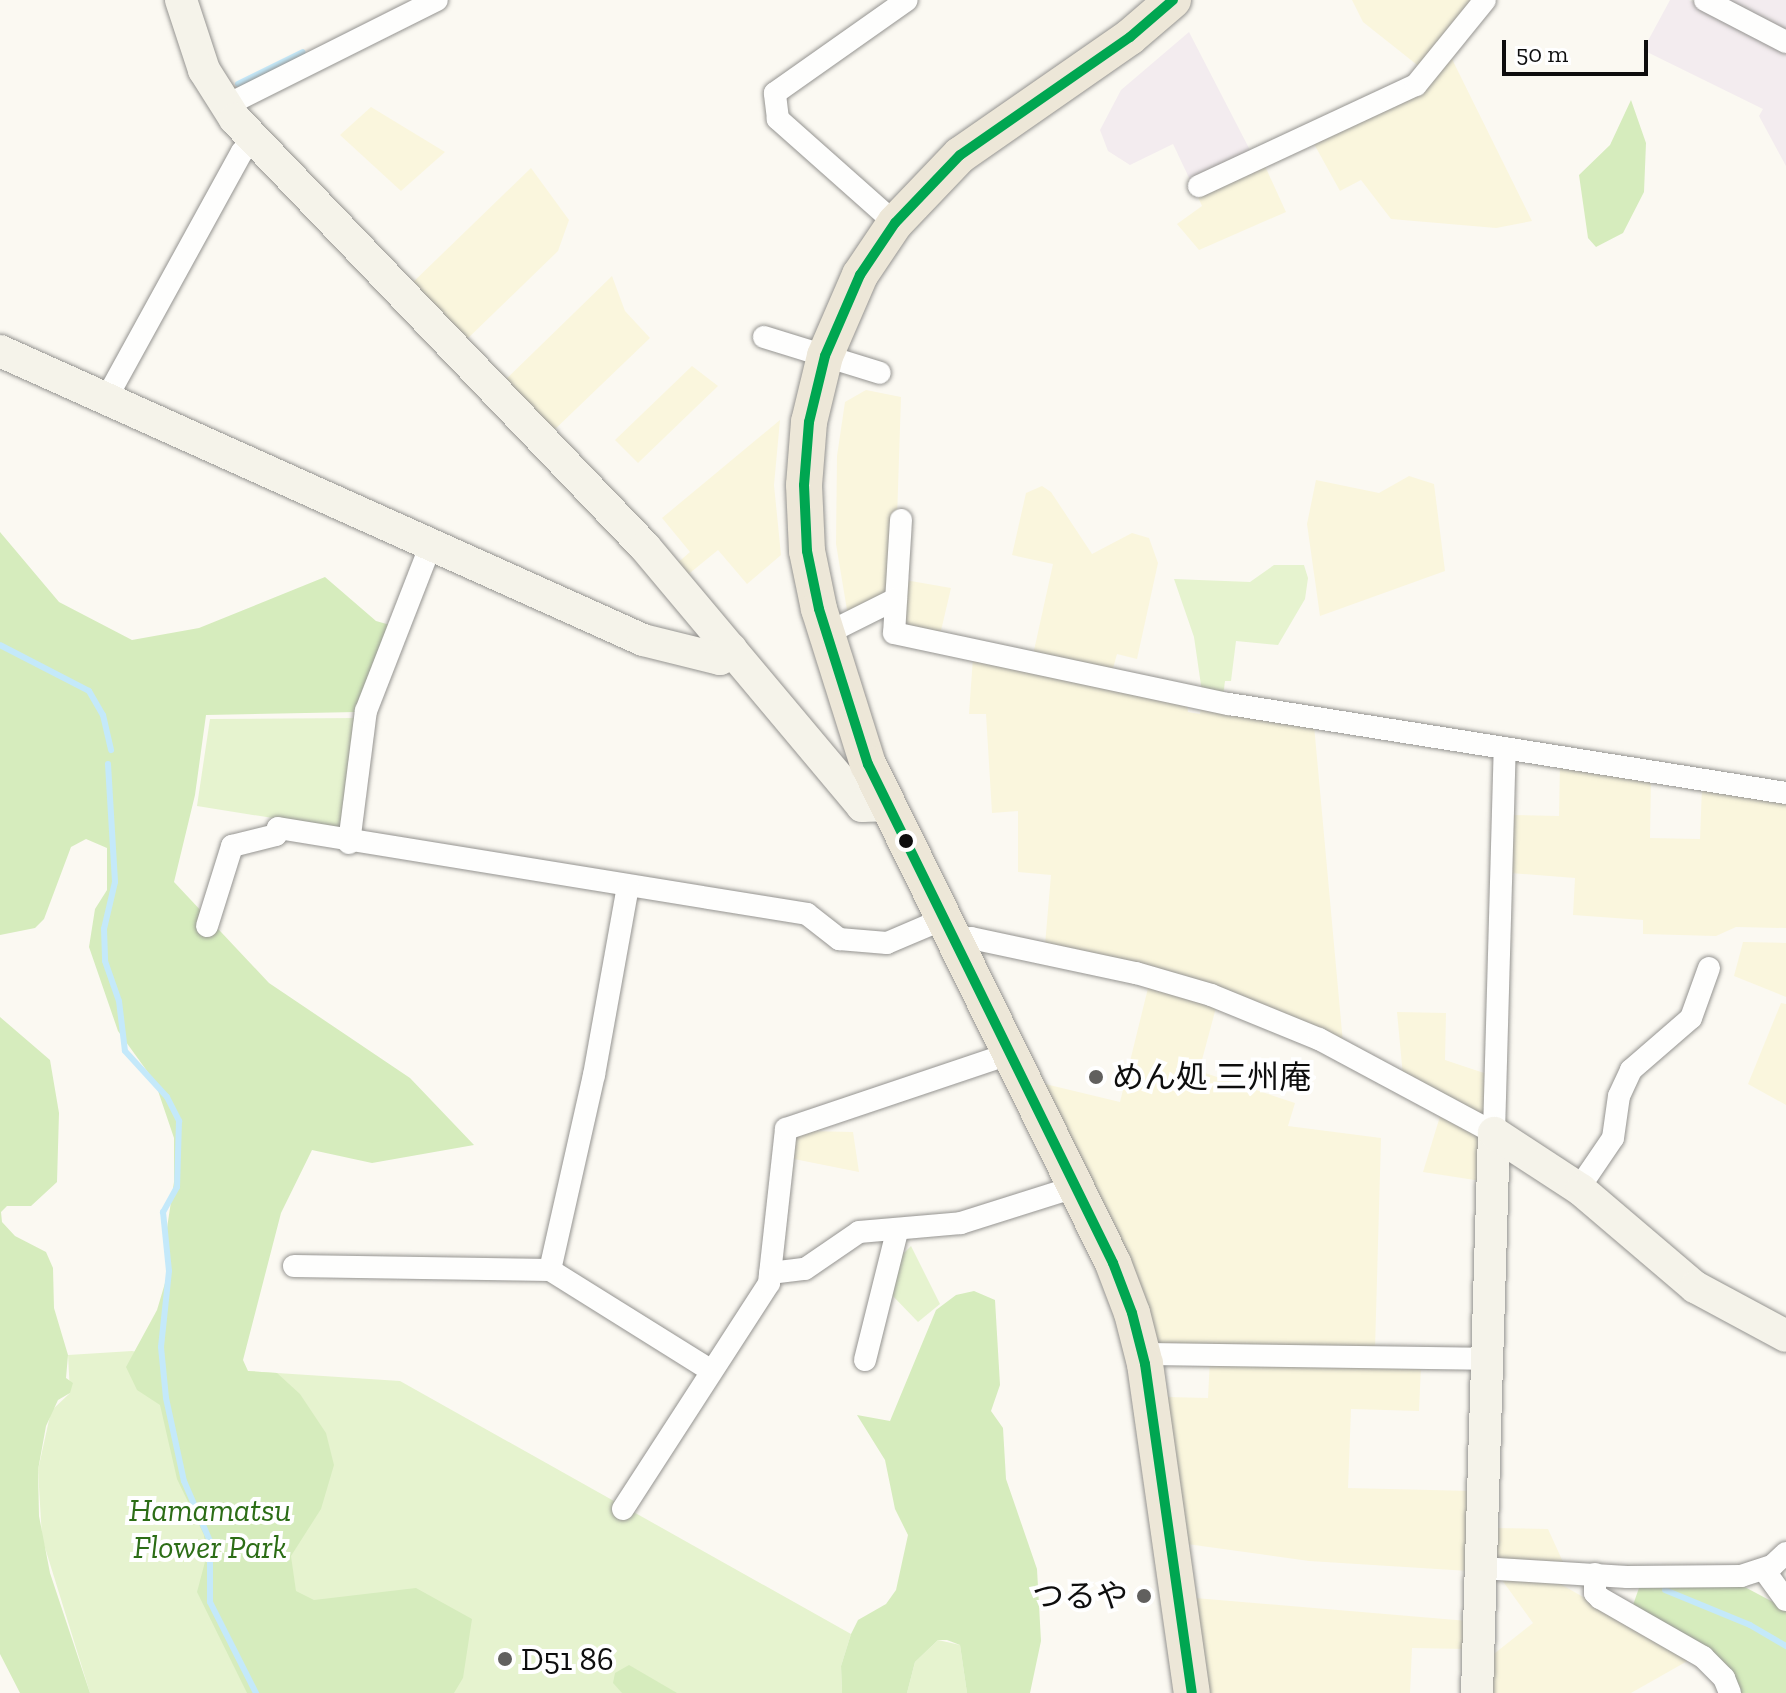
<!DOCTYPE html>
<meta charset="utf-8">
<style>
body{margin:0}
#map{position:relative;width:1786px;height:1693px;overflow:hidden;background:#fbf9f2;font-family:"Zilla Slab","Noto Sans JP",serif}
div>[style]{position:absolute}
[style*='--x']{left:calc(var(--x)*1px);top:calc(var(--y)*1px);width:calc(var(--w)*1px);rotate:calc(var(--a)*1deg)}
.industrial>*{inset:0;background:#f3ecef}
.farmland>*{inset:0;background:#faf6dd}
.green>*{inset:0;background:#e6f3cf}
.forest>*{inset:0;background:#d6ecbd}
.stream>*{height:6px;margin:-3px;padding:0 3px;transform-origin:3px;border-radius:3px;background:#c4e9fa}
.roads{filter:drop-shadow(0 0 2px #959491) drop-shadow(0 0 2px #959491)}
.street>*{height:22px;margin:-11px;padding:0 11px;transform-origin:11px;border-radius:11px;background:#fefefd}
.secondary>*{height:32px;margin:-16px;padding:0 16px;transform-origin:16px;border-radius:16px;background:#f5f3ea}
.primary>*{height:36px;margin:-18px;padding:0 18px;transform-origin:18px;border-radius:18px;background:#ede7d8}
.bus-1>*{height:10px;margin:-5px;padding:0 5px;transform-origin:5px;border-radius:5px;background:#00a651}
.dots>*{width:22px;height:22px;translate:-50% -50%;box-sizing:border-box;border:4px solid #fff;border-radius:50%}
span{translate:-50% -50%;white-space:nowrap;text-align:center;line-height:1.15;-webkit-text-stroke:8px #fff;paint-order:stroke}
.poi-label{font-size:32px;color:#0e0e0e}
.left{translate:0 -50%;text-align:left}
.right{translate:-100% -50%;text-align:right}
.park-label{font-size:32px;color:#2c6d16;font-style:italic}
.scale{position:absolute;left:1502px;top:40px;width:146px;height:36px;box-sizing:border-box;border:4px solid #0e0e0e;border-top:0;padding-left:10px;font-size:24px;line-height:28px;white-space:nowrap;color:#0e0e0e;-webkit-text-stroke:6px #fff;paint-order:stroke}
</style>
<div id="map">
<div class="industrial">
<div style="clip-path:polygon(1670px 0,1689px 0,1786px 50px,1786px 166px,1759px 116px,1763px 109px,1643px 50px)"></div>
<div style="clip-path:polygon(1721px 0,1786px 0,1786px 33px)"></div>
<div style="clip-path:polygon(1189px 32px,1252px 154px,1191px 182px,1173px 144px,1130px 165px,1108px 151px,1100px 130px,1121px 90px)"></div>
</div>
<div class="farmland">
<div style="clip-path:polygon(1352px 0,1476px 0,1421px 68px,1363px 22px)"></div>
<div style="clip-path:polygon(1450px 55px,1532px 221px,1496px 228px,1391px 219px,1361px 180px,1340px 191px,1313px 142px)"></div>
<div style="clip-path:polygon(371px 107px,445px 152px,401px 191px,340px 135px)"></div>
<div style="clip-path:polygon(1264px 164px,1286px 212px,1199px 250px,1177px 224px,1202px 206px,1197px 195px)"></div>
<div style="clip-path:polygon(531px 168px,569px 220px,558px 251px,464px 342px,409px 286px)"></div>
<div style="clip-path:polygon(612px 276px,625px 311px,650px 338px,551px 433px,502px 383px)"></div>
<div style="clip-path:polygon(692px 366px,718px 386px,638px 463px,615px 440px)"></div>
<div style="clip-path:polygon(866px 390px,901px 397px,897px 519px,890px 589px,848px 616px,836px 544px,837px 456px,845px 402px)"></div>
<div style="clip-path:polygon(780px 420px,774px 485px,781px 555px,747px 584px,718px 550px,685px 577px,675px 565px,690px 552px,662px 518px)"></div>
<div style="clip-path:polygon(1409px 476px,1434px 484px,1445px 571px,1320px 616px,1307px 524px,1316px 480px,1379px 493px)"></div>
<div style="clip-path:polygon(1042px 486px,1051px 492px,1092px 554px,1132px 533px,1149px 538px,1158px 563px,1137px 659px,1117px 654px,1112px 672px,1033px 655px,1053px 564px,1012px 555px,1026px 493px)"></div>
<div style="clip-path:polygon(905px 580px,951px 588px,940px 635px,902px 623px)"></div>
<div style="clip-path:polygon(973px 657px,1187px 703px,1188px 712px,1200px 714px,1201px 706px,1314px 725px,1343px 1043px,1045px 945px,1051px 875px,1018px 872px,1018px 811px,992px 813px,986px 714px,969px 714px)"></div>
<div style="clip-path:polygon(1560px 764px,1651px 779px,1650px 838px,1700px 839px,1702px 787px,1786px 800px,1786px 928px,1736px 927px,1716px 936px,1643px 934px,1643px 920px,1573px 915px,1575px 878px,1510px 873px,1512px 815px,1559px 816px)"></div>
<div style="clip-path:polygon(1743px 942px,1786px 943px,1786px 997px,1734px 976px)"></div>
<div style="clip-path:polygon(1149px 984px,1217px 1004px,1199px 1071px,1295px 1103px,1288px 1126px,1381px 1138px,1375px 1349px,1157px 1343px,1041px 1083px,1120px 1102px)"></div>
<div style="clip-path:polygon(1781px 1003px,1786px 1004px,1786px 1105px,1748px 1084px)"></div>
<div style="clip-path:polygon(1397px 1012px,1446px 1013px,1445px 1060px,1487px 1074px,1486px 1115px,1481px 1118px,1403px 1076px)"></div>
<div style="clip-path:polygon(1441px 1113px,1478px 1132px,1481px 1181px,1423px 1172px)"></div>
<div style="clip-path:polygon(810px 1131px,853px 1132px,859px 1172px,794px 1159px,796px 1136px)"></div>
<div style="clip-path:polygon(1210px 1359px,1421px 1365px,1419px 1411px,1351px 1409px,1348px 1488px,1472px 1491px,1469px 1571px,1309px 1561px,1187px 1544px,1166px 1397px,1208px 1398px)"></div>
<div style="clip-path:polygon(1494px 1528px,1548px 1529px,1563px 1562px,1497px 1560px)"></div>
<div style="clip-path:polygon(1499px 1576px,1550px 1578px,1691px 1659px,1631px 1693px,1489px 1693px,1490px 1657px,1533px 1623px)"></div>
<div style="clip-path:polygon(1195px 1598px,1468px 1621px,1467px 1649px,1412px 1648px,1410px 1693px,1208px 1693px)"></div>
</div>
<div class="green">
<div style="clip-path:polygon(1274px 565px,1304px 565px,1308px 578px,1305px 599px,1278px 645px,1236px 641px,1231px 681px,1225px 681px,1223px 696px,1202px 692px,1194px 637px,1174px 579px,1250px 582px)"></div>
<div style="clip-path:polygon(357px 718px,341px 829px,197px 806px,210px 719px)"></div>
<div style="clip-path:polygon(911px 1246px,940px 1304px,918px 1322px,889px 1292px,897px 1260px)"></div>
<div style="clip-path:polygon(132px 1351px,248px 1371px,400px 1381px,851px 1634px,841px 1666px,842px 1693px,90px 1693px,42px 1538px,38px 1470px,51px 1411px,70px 1393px,68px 1355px)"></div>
<div style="clip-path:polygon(938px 1640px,960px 1645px,967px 1693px,907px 1693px,915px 1662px)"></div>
</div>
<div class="forest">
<div style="clip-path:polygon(1631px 100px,1646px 143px,1644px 192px,1623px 233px,1596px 247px,1588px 238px,1579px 175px,1610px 145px)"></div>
<div style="clip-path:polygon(0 532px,59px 602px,132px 640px,199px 628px,325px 577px,376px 621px,390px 625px,357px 712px,206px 715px,195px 795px,174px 882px,269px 983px,410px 1078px,474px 1145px,372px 1163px,312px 1150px,281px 1213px,243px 1360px,248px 1371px,277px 1373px,300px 1394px,326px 1433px,334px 1465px,321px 1509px,291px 1556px,296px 1591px,314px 1600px,416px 1588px,472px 1619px,463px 1678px,454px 1693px,247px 1693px,197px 1592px,206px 1558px,204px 1535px,177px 1479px,160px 1405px,137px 1390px,126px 1367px,157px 1310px,168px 1273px,165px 1241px,174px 1182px,174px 1138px,155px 1082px,118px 1031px,89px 947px,95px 909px,107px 890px,107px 848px,86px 839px,71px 847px,44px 919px,35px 928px,0 935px)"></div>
<div style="clip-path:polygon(0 1017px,50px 1060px,59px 1113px,57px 1182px,31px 1206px,7px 1206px,1px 1212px,2px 1222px,15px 1236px,46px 1252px,53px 1268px,54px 1308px,68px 1355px,66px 1378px,73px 1383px,70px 1393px,58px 1400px,46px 1426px,38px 1470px,39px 1516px,50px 1573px,90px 1693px,20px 1693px,0 1654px)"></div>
<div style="clip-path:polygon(974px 1291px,995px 1300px,1000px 1385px,991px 1411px,1003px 1428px,1006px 1479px,1037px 1569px,1041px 1641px,1030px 1693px,967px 1693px,960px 1645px,947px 1640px,938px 1640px,915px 1662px,907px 1693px,842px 1693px,841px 1666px,851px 1634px,858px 1620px,886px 1604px,896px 1590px,908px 1535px,895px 1509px,885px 1460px,857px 1415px,890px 1421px,936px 1310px,956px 1295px)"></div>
<div style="clip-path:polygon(1741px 1585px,1786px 1609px,1786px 1693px,1737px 1693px,1633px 1605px,1639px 1588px)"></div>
<div style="clip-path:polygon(629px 1665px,677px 1693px,622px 1693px,613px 1683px,615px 1673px)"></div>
</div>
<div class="stream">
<div style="--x:238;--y:84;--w:72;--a:-26.2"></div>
<div style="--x:0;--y:645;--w:100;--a:27.3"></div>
<div style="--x:89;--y:691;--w:28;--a:60"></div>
<div style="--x:103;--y:715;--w:36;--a:77"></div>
<div style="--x:108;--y:764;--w:118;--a:86.6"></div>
<div style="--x:115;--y:882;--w:48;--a:103.2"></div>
<div style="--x:104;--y:929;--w:32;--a:88"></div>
<div style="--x:105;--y:961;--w:42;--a:70.7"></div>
<div style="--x:119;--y:1001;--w:50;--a:83.2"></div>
<div style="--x:125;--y:1051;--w:62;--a:47.6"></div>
<div style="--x:167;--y:1097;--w:27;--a:63"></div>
<div style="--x:179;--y:1121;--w:66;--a:91.7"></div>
<div style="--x:177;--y:1187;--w:29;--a:119"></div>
<div style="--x:163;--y:1212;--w:59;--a:84.2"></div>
<div style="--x:169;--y:1271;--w:76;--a:96"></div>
<div style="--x:161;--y:1347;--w:51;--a:84.4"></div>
<div style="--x:166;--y:1398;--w:85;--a:77.8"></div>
<div style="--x:184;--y:1481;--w:65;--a:66.6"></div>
<div style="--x:210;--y:1541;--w:61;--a:90"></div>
<div style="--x:210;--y:1602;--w:102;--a:63.2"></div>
<div style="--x:1665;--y:1590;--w:92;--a:22.4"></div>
<div style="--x:1750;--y:1625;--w:42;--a:30.3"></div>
</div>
<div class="roads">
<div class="street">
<div style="--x:1705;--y:0;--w:91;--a:27.4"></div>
<div style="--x:225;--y:106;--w:237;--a:-26.6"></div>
<div style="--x:1199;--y:186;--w:239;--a:-25"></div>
<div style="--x:1416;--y:85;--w:109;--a:-50.9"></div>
<div style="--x:895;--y:223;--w:157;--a:-138.4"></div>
<div style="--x:778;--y:119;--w:26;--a:-97"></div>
<div style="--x:775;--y:93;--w:161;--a:-35.2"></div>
<div style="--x:764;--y:337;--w:121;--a:17.2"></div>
<div style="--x:106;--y:399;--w:282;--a:-61.2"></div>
<div style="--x:242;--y:152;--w:18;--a:-45"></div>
<div style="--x:901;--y:520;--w:113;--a:93.5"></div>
<div style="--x:894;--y:633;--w:342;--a:12"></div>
<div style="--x:1229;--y:704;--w:564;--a:9.08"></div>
<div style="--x:826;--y:634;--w:78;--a:-26.6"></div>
<div style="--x:349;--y:843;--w:133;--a:-82.7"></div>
<div style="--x:366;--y:711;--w:179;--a:-68.7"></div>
<div style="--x:207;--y:926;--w:84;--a:-72.6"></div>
<div style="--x:232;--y:846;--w:45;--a:-14"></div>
<div style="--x:276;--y:835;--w:7;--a:-74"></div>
<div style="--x:278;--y:828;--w:536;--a:9.23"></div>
<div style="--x:807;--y:914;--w:41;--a:38"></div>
<div style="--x:839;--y:939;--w:48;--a:4.8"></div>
<div style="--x:887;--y:943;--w:59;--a:-23.1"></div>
<div style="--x:954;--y:946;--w:19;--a:-25"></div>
<div style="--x:971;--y:938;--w:169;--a:12"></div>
<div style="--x:1136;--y:973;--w:78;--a:16.3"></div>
<div style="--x:1211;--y:995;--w:117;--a:22.2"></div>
<div style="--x:1319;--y:1039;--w:199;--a:28.2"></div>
<div style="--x:1494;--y:1133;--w:385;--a:-88.4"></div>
<div style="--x:1579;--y:1188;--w:60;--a:-55.8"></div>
<div style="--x:1613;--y:1138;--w:42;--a:-81.9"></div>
<div style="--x:1619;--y:1096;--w:29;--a:-65"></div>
<div style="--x:1631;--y:1070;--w:79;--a:-40.9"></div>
<div style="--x:1691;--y:1018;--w:53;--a:-70.2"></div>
<div style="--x:294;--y:1266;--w:256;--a:0.9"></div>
<div style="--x:550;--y:1270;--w:189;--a:32"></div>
<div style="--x:550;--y:1270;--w:200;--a:-77.3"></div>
<div style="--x:594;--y:1075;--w:192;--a:-79.8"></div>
<div style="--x:770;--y:1273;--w:35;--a:-7"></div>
<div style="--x:805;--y:1269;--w:65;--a:-34.4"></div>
<div style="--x:859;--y:1232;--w:102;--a:-5"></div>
<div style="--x:961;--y:1223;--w:120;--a:-17.5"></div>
<div style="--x:1143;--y:1354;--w:344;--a:0.8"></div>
<div style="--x:865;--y:1360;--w:132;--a:-76"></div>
<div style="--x:623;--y:1509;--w:269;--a:-57.1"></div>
<div style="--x:769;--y:1283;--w:155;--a:-83.7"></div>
<div style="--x:786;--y:1129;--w:235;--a:-18.6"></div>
<div style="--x:1481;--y:1568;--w:146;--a:3.5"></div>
<div style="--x:1627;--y:1577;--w:114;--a:-0.5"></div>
<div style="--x:1741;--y:1576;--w:33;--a:-18"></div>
<div style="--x:1772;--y:1566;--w:19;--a:-43"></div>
<div style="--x:1764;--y:1570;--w:37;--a:54"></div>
<div style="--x:1595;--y:1574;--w:19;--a:90"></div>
<div style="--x:1595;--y:1593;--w:7;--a:45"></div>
<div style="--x:1600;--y:1598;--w:119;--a:29.8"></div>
<div style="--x:1703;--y:1657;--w:30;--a:45"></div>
<div style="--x:1724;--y:1678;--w:16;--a:68"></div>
</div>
<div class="secondary">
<div style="--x:181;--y:0;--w:74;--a:71.8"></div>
<div style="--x:204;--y:70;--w:58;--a:57.7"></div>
<div style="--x:235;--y:119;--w:593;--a:46.23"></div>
<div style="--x:645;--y:547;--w:338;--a:50"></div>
<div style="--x:862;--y:806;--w:23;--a:-2"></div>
<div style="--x:0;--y:351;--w:705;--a:24.2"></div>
<div style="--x:643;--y:640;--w:79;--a:13.9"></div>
<div style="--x:720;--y:659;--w:15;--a:-42"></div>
<div style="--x:1477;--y:1693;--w:560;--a:-88.26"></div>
<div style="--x:1494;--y:1133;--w:104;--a:33.2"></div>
<div style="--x:1581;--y:1190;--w:150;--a:40.4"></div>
<div style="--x:1695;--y:1287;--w:103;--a:28.3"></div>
</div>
<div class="primary">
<div style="--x:1173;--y:0;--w:57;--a:139.3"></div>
<div style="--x:1130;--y:37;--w:207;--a:145.2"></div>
<div style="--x:960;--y:155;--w:94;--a:133.7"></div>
<div style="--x:895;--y:223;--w:63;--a:123.9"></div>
<div style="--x:860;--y:275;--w:88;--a:113.4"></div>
<div style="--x:825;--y:356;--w:68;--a:103.6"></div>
<div style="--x:809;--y:422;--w:63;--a:94.5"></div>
<div style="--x:804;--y:485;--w:66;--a:87.4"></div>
<div style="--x:807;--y:551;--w:59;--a:78.3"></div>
<div style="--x:819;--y:609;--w:163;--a:72.5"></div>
<div style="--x:868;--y:764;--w:556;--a:63.85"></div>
<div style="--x:1113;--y:1263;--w:53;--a:69.2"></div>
<div style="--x:1132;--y:1313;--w:53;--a:75.7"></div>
<div style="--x:1145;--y:1364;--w:332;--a:81.9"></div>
</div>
</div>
<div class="bus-1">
<div style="--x:1173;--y:0;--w:57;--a:139.3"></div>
<div style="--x:1130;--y:37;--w:207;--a:145.2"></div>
<div style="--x:960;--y:155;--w:94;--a:133.7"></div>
<div style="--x:895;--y:223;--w:63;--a:123.9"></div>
<div style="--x:860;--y:275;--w:88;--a:113.4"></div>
<div style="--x:825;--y:356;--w:68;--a:103.6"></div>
<div style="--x:809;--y:422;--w:63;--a:94.5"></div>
<div style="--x:804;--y:485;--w:66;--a:87.4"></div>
<div style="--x:807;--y:551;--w:59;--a:78.3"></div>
<div style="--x:819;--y:609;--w:163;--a:72.5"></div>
<div style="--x:868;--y:764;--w:556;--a:63.85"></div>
<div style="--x:1113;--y:1263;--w:53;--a:69.2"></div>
<div style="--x:1132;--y:1313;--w:53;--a:75.7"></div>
<div style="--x:1145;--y:1364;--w:332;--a:81.9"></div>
</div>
<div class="dots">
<div style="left:906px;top:841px;background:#0e0e0e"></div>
<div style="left:1096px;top:1077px;background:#61605e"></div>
<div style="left:1144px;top:1596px;background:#61605e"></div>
<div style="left:505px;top:1659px;background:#61605e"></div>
</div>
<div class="poi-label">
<span class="left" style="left:1112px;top:1077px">めん処 三州庵</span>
<span class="right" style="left:1128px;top:1596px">つるや</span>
<span class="left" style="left:521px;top:1659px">D51 86</span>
</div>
<div class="park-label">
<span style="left:210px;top:1529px">Hamamatsu<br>Flower Park</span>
</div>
<div class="scale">50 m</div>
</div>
